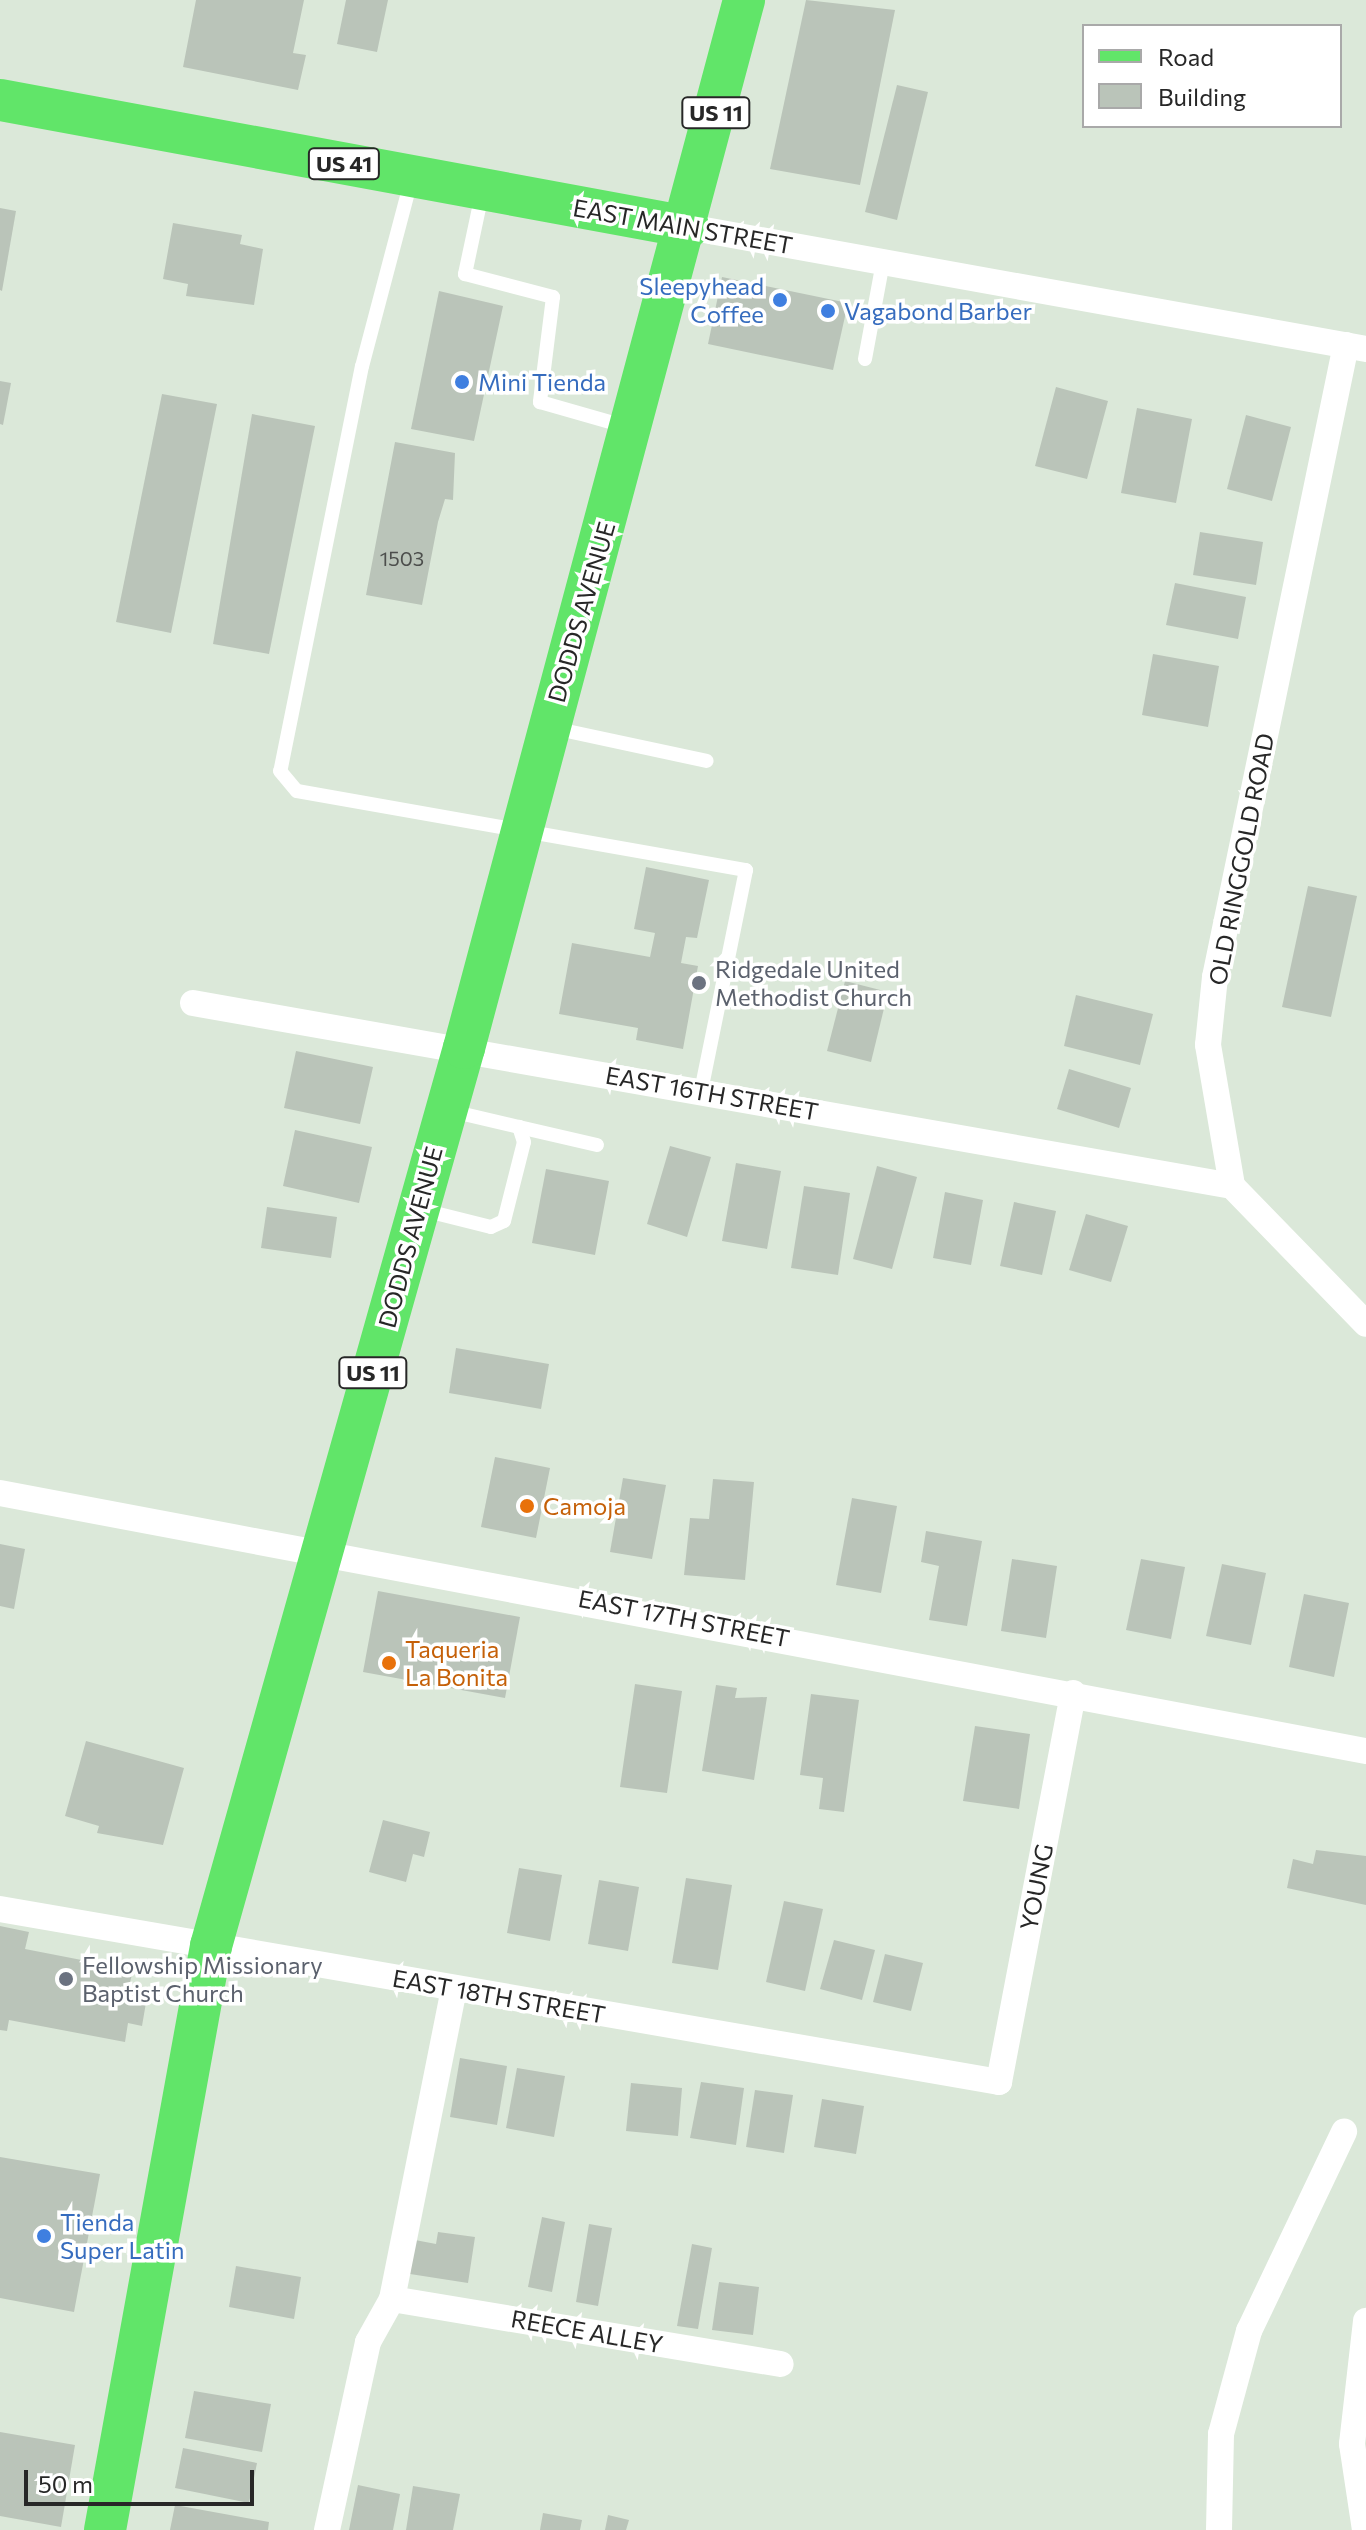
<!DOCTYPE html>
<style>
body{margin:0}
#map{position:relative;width:1366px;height:2530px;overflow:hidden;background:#dbe8d9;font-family:Commissioner,sans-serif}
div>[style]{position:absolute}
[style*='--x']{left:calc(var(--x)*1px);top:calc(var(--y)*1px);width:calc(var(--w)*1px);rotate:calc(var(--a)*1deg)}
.building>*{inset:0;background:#bac4b9}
.service>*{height:14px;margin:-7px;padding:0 7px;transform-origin:7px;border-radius:7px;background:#fff}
.minor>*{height:26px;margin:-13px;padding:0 13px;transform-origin:13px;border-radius:13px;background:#fff}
.primary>*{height:42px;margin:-21px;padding:0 21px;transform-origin:21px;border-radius:21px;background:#61e569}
.dots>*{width:22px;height:22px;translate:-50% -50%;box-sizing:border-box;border:4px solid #fff;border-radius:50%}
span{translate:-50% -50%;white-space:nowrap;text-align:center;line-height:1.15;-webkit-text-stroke:7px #fff;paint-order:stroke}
.number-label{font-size:20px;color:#4c4e4c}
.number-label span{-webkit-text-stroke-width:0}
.shield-label span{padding:2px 6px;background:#fff;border:2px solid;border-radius:6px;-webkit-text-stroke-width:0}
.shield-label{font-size:22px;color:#272727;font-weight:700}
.street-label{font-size:24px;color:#272727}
.shop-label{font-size:24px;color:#366cbe}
.right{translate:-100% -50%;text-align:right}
.left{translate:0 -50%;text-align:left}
.worship-label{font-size:24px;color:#5b616d}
.food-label{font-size:24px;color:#c56008}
.legend{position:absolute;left:1082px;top:24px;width:260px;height:104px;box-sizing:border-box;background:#fff;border:2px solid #a9a9a9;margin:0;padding:10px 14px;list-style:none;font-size:24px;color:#272727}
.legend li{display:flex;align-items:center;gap:16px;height:40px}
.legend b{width:40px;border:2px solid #a9a9a9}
.scale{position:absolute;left:24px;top:2470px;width:230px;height:36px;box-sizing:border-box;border:4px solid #272727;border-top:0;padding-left:10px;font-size:24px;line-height:28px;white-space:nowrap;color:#272727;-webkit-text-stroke:6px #fff;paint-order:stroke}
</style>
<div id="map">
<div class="building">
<div style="clip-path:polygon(196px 0,304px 0,293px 53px,306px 55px,298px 90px,183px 67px)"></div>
<div style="clip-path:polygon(346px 0,388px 0,377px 52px,337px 44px)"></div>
<div style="clip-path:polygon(806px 0,895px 10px,860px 185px,770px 169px)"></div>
<div style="clip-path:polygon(897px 85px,928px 92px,897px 220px,865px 212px)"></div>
<div style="clip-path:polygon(0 208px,16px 211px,2px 291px,0 290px)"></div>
<div style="clip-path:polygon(173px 223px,242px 235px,240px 244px,263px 249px,254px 305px,186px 296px,188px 284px,163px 279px)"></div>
<div style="clip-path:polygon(722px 277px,848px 303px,833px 370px,708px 344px)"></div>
<div style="clip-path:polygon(439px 291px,503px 306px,474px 441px,411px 429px)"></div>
<div style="clip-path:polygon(0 381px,11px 383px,3px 425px,0 424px)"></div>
<div style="clip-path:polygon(1056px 387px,1108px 401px,1087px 479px,1035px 466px)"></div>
<div style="clip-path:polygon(162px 394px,217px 404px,171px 633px,116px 622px)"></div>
<div style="clip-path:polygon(1137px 408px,1192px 419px,1176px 503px,1121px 493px)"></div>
<div style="clip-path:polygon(252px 414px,315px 426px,269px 654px,213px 644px)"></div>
<div style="clip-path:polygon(1246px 415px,1291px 427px,1272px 501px,1227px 489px)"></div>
<div style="clip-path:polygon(395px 442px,455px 453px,453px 500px,445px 499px,438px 522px,422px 605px,366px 595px)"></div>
<div style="clip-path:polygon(1200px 532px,1263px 542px,1256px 585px,1193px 575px)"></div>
<div style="clip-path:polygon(1175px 583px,1246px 597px,1238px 639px,1166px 625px)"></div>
<div style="clip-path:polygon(1153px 654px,1219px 666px,1208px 727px,1142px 715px)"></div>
<div style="clip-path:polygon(646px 867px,709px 880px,697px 938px,686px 937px,681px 963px,698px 966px,683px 1049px,636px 1040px,638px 1028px,559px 1014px,572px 943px,650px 957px,655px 933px,634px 929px)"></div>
<div style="clip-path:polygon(1308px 886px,1357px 896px,1331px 1017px,1282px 1007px)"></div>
<div style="clip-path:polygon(845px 981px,888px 992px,871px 1062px,827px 1051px)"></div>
<div style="clip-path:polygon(1076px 995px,1153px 1014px,1140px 1065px,1064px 1046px)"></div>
<div style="clip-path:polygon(296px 1051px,373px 1067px,360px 1124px,284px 1108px)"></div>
<div style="clip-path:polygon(1069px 1069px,1131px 1088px,1119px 1128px,1057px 1109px)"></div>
<div style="clip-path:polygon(295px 1130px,372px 1147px,359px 1203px,283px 1186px)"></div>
<div style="clip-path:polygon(670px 1146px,711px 1157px,687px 1237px,647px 1224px)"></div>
<div style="clip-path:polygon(736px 1163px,781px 1171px,767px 1249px,722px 1241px)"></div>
<div style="clip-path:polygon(877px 1166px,917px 1177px,892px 1269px,853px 1259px)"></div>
<div style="clip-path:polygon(546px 1169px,609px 1181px,595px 1255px,532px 1243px)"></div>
<div style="clip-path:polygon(804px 1186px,850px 1193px,838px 1275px,791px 1268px)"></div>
<div style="clip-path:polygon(945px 1192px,983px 1200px,971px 1265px,933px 1258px)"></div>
<div style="clip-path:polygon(1014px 1202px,1056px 1211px,1042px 1275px,1000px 1266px)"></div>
<div style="clip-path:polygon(267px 1207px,337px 1217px,331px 1258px,261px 1248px)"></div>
<div style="clip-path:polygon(1086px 1214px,1128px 1226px,1111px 1282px,1069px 1270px)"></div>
<div style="clip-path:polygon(456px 1348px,549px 1364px,541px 1409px,449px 1393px)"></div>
<div style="clip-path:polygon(495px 1457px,550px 1468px,536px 1538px,481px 1527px)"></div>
<div style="clip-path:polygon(623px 1478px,666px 1485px,652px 1559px,610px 1552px)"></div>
<div style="clip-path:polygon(713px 1479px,754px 1482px,745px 1580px,684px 1575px,690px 1518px,709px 1519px)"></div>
<div style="clip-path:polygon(852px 1498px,897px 1506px,881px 1593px,836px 1585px)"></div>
<div style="clip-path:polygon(926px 1531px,982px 1541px,967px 1626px,929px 1620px,939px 1566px,921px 1562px)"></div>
<div style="clip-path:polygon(0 1544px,25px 1549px,14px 1609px,0 1606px)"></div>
<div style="clip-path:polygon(1012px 1559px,1057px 1566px,1046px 1638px,1001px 1631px)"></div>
<div style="clip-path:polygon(1141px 1559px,1185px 1567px,1171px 1639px,1126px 1630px)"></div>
<div style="clip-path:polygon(1222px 1564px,1266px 1573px,1251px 1645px,1206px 1636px)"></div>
<div style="clip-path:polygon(378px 1591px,520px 1617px,505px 1698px,363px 1672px)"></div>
<div style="clip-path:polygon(1304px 1594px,1349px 1603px,1334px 1677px,1289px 1667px)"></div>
<div style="clip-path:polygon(635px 1684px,682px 1691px,667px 1793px,620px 1787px)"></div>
<div style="clip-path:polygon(716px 1685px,737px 1688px,735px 1698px,767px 1697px,754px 1780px,702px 1771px)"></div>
<div style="clip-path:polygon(811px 1694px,859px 1700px,844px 1812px,819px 1809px,823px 1778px,800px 1775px)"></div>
<div style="clip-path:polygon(975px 1726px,1030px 1734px,1019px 1809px,963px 1801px)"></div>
<div style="clip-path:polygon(86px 1741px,184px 1768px,163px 1845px,97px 1833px,99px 1826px,65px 1816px)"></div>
<div style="clip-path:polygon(383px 1820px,430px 1832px,424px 1857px,413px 1854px,406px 1882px,369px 1872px)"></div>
<div style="clip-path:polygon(1316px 1850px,1366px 1856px,1366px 1905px,1287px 1888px,1293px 1859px,1313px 1864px)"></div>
<div style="clip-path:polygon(519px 1868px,562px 1875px,550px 1941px,507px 1933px)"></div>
<div style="clip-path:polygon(686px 1878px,732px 1885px,718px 1970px,672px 1963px)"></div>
<div style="clip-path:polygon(599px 1880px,639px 1887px,628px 1951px,588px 1944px)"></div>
<div style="clip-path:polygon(784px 1901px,823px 1909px,805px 1991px,766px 1982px)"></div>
<div style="clip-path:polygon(0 1926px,29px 1932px,25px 1949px,133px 1970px,129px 1987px,148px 1991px,142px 2026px,128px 2023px,125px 2042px,9px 2020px,7px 2031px,0 2030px)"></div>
<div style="clip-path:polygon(834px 1940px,875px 1950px,862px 2000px,820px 1989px)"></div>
<div style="clip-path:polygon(885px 1954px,923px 1963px,911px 2011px,873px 2002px)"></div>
<div style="clip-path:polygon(460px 2058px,507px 2066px,497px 2125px,450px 2117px)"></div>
<div style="clip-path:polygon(517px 2068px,565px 2076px,554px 2137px,506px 2128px)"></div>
<div style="clip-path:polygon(701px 2082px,744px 2088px,736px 2145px,690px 2138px)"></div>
<div style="clip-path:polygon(631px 2083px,682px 2088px,678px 2136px,626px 2131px)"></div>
<div style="clip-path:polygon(755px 2090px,793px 2095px,784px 2153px,746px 2147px)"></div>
<div style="clip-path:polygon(822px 2099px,864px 2106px,856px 2154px,814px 2147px)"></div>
<div style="clip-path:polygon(0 2157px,100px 2174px,74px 2312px,0 2298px)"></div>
<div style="clip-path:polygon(542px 2217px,565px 2222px,552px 2292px,528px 2287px)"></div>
<div style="clip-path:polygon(589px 2224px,612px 2228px,598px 2306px,576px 2302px)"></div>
<div style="clip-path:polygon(438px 2232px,475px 2237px,468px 2283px,410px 2274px,415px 2240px,436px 2244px)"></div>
<div style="clip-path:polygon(692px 2244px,712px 2248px,698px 2329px,677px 2326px)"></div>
<div style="clip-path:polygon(236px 2266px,301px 2277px,294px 2319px,229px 2307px)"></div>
<div style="clip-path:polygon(719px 2282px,759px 2287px,753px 2335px,712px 2330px)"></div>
<div style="clip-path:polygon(194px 2391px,271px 2404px,262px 2452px,185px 2438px)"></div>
<div style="clip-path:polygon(0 2432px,75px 2445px,61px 2527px,0 2516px)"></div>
<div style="clip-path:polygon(183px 2448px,257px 2463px,249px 2503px,175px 2488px)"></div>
<div style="clip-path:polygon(358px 2485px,400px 2494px,393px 2530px,349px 2530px)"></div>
<div style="clip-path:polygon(413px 2486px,460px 2494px,453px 2530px,406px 2530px)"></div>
<div style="clip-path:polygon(175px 2505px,269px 2522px,268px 2530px,170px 2530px)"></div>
<div style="clip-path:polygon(543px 2513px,582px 2520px,580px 2530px,540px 2530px)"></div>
<div style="clip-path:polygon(608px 2515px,629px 2520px,626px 2530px,605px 2530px)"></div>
</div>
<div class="service">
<div style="--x:411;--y:181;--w:191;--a:104.8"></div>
<div style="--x:362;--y:366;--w:413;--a:101.4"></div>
<div style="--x:280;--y:771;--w:26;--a:50"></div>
<div style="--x:297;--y:791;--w:456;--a:10"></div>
<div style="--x:746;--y:870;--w:226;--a:101.5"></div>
<div style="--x:482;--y:194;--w:82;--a:102"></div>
<div style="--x:465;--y:274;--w:91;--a:14.6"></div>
<div style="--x:553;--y:297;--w:106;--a:97.1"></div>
<div style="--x:540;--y:402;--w:91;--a:15.9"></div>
<div style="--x:865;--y:359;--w:99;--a:-79.5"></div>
<div style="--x:553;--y:728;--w:157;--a:12.1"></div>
<div style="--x:519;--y:1127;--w:80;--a:13"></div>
<div style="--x:423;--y:1210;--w:70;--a:14"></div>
<div style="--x:491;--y:1227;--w:14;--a:-25"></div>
<div style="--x:504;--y:1221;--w:81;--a:-75.8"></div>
<div style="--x:524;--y:1142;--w:16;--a:-108"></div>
<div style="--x:519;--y:1127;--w:70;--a:-166.8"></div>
</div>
<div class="minor">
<div style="--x:688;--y:227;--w:689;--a:10.2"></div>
<div style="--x:1346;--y:345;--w:645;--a:101.71"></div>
<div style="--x:1215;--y:977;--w:68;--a:95.9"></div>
<div style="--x:1208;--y:1045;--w:143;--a:80.3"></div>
<div style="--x:1232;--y:1186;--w:192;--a:45.8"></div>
<div style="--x:193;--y:1003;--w:1055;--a:9.99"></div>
<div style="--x:0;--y:1493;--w:1390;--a:10.7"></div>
<div style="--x:0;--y:1909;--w:1014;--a:9.82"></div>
<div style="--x:999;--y:2082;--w:396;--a:-79.2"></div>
<div style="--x:392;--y:2299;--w:394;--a:9.5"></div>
<div style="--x:327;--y:2530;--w:192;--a:-77.7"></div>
<div style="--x:368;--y:2342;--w:49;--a:-60.8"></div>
<div style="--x:392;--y:2299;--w:317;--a:-78.7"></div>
<div style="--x:1219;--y:2530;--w:96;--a:-88.8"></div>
<div style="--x:1221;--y:2434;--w:107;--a:-74.8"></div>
<div style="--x:1249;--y:2331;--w:221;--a:-64.5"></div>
<div style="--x:1365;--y:2530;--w:87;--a:-98.6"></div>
<div style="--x:1352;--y:2444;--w:124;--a:-83.5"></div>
</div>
<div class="primary">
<div style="--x:0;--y:100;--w:700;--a:10.46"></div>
<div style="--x:105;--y:2530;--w:594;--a:-79.71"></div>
<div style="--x:211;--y:1946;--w:933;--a:-74.27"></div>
<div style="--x:464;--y:1048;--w:1085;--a:-75.04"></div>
</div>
<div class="dots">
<div style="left:780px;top:300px;background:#3f7fe0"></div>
<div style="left:828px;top:311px;background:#3f7fe0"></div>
<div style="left:462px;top:382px;background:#3f7fe0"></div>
<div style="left:699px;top:983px;background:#6b7280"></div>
<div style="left:527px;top:1506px;background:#e8710a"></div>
<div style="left:389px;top:1663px;background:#e8710a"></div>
<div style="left:66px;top:1979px;background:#6b7280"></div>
<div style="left:44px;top:2236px;background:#3f7fe0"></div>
</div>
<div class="number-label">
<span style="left:402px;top:558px">1503</span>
</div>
<div class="shield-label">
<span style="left:716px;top:113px">US 11</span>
<span style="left:344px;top:164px">US 41</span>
<span style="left:373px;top:1373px">US 11</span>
</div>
<div class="street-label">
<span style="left:683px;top:226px;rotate:10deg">EAST MAIN STREET</span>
<span style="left:581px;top:612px;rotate:-74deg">DODDS AVENUE</span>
<span style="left:1241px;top:859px;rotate:-79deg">OLD RINGGOLD ROAD</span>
<span style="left:712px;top:1093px;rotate:10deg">EAST 16TH STREET</span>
<span style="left:410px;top:1237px;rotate:-75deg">DODDS AVENUE</span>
<span style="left:684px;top:1618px;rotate:11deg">EAST 17TH STREET</span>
<span style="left:1036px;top:1887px;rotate:-79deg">YOUNG</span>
<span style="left:499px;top:1996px;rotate:10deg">EAST 18TH STREET</span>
<span style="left:587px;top:2331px;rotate:10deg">REECE ALLEY</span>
</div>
<div class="shop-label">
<span class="right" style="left:764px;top:300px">Sleepyhead<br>Coffee</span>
<span class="left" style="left:844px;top:311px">Vagabond Barber</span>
<span class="left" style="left:478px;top:382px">Mini Tienda</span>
<span class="left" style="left:60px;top:2236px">Tienda<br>Super Latin</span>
</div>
<div class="worship-label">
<span class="left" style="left:715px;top:983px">Ridgedale United<br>Methodist Church</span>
<span class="left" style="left:82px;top:1979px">Fellowship Missionary<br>Baptist Church</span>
</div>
<div class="food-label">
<span class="left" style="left:543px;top:1506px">Camoja</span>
<span class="left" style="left:405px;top:1663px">Taqueria<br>La Bonita</span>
</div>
<ul class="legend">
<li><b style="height:10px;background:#61e569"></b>Road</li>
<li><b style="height:22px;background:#bac4b9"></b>Building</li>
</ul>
<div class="scale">50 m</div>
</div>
